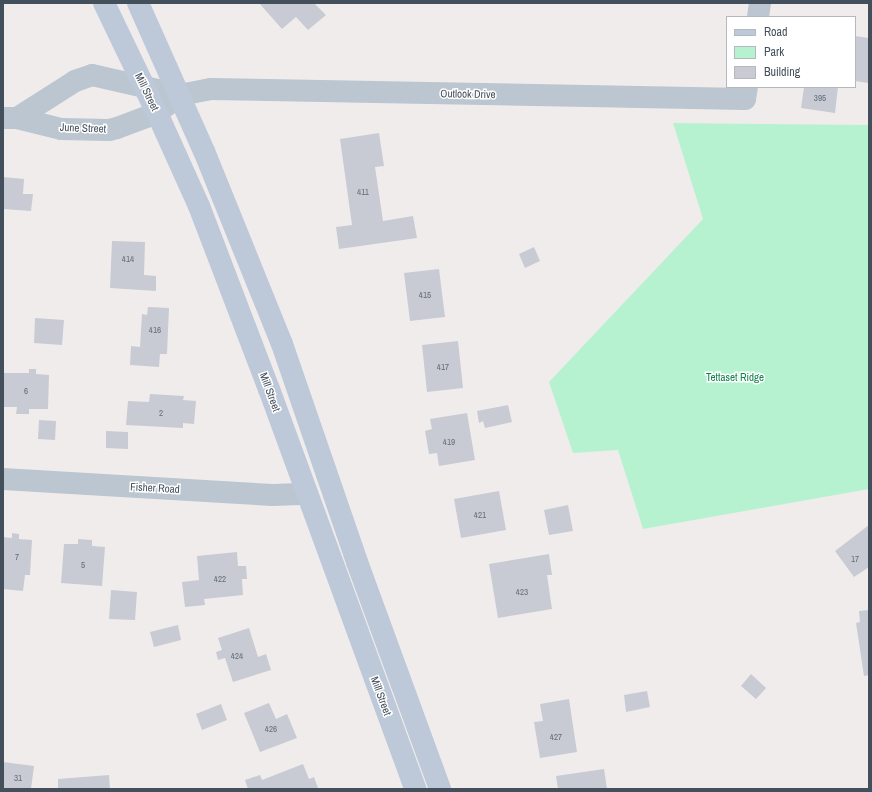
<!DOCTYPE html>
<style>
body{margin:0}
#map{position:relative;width:872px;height:792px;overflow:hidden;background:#f0ecec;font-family:"Archivo Narrow",sans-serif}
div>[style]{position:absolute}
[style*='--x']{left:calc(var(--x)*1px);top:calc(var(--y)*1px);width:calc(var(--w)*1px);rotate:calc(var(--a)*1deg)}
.green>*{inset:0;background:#b6f2d0}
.building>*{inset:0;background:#c8cbd3}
.minor>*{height:22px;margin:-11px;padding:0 11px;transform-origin:11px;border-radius:11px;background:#bbc6d0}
.tertiary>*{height:22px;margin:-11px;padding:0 11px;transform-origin:11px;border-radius:11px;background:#bbc6d0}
.secondary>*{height:22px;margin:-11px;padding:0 11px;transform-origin:11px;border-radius:11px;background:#bdc8d8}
span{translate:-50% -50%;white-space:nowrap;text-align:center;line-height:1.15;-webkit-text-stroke:3px #fff;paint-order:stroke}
.number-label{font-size:9px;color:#646e79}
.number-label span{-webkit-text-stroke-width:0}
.street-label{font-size:11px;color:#434f5b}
.park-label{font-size:11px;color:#0f814e}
.frame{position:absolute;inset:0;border:4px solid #434f5b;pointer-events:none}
.legend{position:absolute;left:726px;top:16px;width:130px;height:72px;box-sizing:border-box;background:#fff;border:1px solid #b4b9bd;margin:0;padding:5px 7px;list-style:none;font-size:12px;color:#434f5b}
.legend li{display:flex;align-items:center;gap:8px;height:20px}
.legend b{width:20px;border:1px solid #b4b9bd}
</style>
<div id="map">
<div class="green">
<div style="clip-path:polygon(673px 123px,869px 125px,869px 489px,643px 529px,618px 450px,573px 453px,549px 382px,703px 219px)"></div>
</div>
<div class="building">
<div style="clip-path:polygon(259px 3px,314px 3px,326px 15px,308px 30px,296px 17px,282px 29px)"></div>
<div style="clip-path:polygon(855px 36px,869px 38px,868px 83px,855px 81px)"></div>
<div style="clip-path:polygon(804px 87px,838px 87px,835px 113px,801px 108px)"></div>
<div style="clip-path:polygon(379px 133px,384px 166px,375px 167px,383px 221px,413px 216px,417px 238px,339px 249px,336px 227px,352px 225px,340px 139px)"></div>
<div style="clip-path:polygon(3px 177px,24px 179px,23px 194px,33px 194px,31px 211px,3px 209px)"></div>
<div style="clip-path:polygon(112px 241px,145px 242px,144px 275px,156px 276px,156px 291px,110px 288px)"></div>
<div style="clip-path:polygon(534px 247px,540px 261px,525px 268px,519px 254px)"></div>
<div style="clip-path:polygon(439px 269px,445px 317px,410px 321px,404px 273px)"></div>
<div style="clip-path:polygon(148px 307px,169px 308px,167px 354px,160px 354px,159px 367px,130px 365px,131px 346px,140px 347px,142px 314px,147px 315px)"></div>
<div style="clip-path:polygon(35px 318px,64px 320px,62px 345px,34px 343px)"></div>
<div style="clip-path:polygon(458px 341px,463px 388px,427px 392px,422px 345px)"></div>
<div style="clip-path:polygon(29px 369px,36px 369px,36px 374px,49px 375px,48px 409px,29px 409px,29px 414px,16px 414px,17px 407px,3px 407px,3px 373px,29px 373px)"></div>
<div style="clip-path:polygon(150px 394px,184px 396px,183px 400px,196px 401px,194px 424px,183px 423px,183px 428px,126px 425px,128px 401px,149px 402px)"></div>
<div style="clip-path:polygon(508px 405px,512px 422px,485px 428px,483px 421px,479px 423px,477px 411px)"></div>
<div style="clip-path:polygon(467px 413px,475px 460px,439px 466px,437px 453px,429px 454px,425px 431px,432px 429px,430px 419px)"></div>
<div style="clip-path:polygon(39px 420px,56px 421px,55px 440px,38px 439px)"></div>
<div style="clip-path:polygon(106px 431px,128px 432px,128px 449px,106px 448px)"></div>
<div style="clip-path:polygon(499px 491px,506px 530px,461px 538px,454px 499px)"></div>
<div style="clip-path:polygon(568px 505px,573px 531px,549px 535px,544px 510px)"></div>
<div style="clip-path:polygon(869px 525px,869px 567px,854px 577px,835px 551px)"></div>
<div style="clip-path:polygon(12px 533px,19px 534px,19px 539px,32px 540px,30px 575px,25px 575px,23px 591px,3px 589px,3px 537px,12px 538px)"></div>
<div style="clip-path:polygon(78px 539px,92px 540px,92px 546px,105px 547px,102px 586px,61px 583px,64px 544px,78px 544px)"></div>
<div style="clip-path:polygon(237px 552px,238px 566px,246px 566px,247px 579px,242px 579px,243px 595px,204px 599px,205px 605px,185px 607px,182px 582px,199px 580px,197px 556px)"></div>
<div style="clip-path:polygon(549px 554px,552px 575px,547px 575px,552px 609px,498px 618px,489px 564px)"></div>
<div style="clip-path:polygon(111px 590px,137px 592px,135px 620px,109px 619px)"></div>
<div style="clip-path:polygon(869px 610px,869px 675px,864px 676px,856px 623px,860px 622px,859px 611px)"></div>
<div style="clip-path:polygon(178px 625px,181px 640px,154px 647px,150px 632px)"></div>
<div style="clip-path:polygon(249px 628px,258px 657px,266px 654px,271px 670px,233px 682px,225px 658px,218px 660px,216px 652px,222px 650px,218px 638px)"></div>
<div style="clip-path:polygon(751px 674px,766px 688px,756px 699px,741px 686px)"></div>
<div style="clip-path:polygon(647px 691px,650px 707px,626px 712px,624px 695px)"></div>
<div style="clip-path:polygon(569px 699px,577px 752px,540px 758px,534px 722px,543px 721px,540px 704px)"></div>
<div style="clip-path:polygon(269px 703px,276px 719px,287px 714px,297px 738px,260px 752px,244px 713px)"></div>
<div style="clip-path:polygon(221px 704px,227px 720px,202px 730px,196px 714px)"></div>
<div style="clip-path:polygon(3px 762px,34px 766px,31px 789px,3px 789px)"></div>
<div style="clip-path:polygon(303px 764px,309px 779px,314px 777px,318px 788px,248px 789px,245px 780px,260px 775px,262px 780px)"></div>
<div style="clip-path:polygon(604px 769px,607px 789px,558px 789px,556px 776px)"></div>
<div style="clip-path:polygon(109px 775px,110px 789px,58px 789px,58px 779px)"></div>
</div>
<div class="minor">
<div style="--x:758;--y:17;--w:14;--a:-82"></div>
<div style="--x:180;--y:95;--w:32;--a:-11"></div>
<div style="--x:211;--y:89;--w:534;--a:1.07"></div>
<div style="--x:745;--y:99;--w:12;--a:-81"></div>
<div style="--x:3;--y:479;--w:270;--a:3.4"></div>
<div style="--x:273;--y:495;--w:34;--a:-2"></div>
</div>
<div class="tertiary">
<div style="--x:3;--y:118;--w:14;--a:0"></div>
<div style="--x:17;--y:118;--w:45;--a:14"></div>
<div style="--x:61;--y:129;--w:48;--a:1.2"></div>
<div style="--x:109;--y:130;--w:8;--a:-14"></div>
<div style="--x:117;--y:128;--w:43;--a:-20.6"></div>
<div style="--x:157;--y:113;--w:29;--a:-38"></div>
<div style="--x:17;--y:118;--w:69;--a:-32.5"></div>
<div style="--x:75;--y:81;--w:18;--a:-19"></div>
<div style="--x:92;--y:75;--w:90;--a:12.8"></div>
</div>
<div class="secondary">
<div style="--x:104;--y:3;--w:122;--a:64.3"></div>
<div style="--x:157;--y:113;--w:102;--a:65.7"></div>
<div style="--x:199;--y:206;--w:196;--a:69.1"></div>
<div style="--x:269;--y:389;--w:426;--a:69.9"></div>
<div style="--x:138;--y:3;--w:162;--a:66"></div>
<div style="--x:204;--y:151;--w:208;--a:68"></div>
<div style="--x:282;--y:344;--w:231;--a:71"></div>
<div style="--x:357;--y:562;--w:242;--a:69.9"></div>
</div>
<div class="number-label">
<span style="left:820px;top:98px">395</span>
<span style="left:363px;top:192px">411</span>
<span style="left:128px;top:259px">414</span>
<span style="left:425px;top:295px">415</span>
<span style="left:155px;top:330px">416</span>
<span style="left:443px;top:367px">417</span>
<span style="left:26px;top:391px">6</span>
<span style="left:161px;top:413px">2</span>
<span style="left:449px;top:442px">419</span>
<span style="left:480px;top:515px">421</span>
<span style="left:17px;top:557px">7</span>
<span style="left:855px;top:559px">17</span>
<span style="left:83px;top:565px">5</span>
<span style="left:220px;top:579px">422</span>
<span style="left:522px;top:592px">423</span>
<span style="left:237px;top:656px">424</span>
<span style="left:271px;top:729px">426</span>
<span style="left:556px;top:737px">427</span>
<span style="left:18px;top:778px">31</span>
</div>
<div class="street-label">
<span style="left:147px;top:92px;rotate:64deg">Mill Street</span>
<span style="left:468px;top:94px;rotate:1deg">Outlook Drive</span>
<span style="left:83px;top:128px;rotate:2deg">June Street</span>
<span style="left:270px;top:392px;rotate:70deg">Mill Street</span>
<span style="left:155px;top:488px;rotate:3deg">Fisher Road</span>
<span style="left:381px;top:696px;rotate:70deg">Mill Street</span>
</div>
<div class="park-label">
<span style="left:735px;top:377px">Tettaset Ridge</span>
</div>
<div class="frame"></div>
<ul class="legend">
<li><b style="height:5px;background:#bdc8d8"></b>Road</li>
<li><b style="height:11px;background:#b6f2d0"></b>Park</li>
<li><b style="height:11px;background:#c8cbd3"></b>Building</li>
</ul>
</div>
